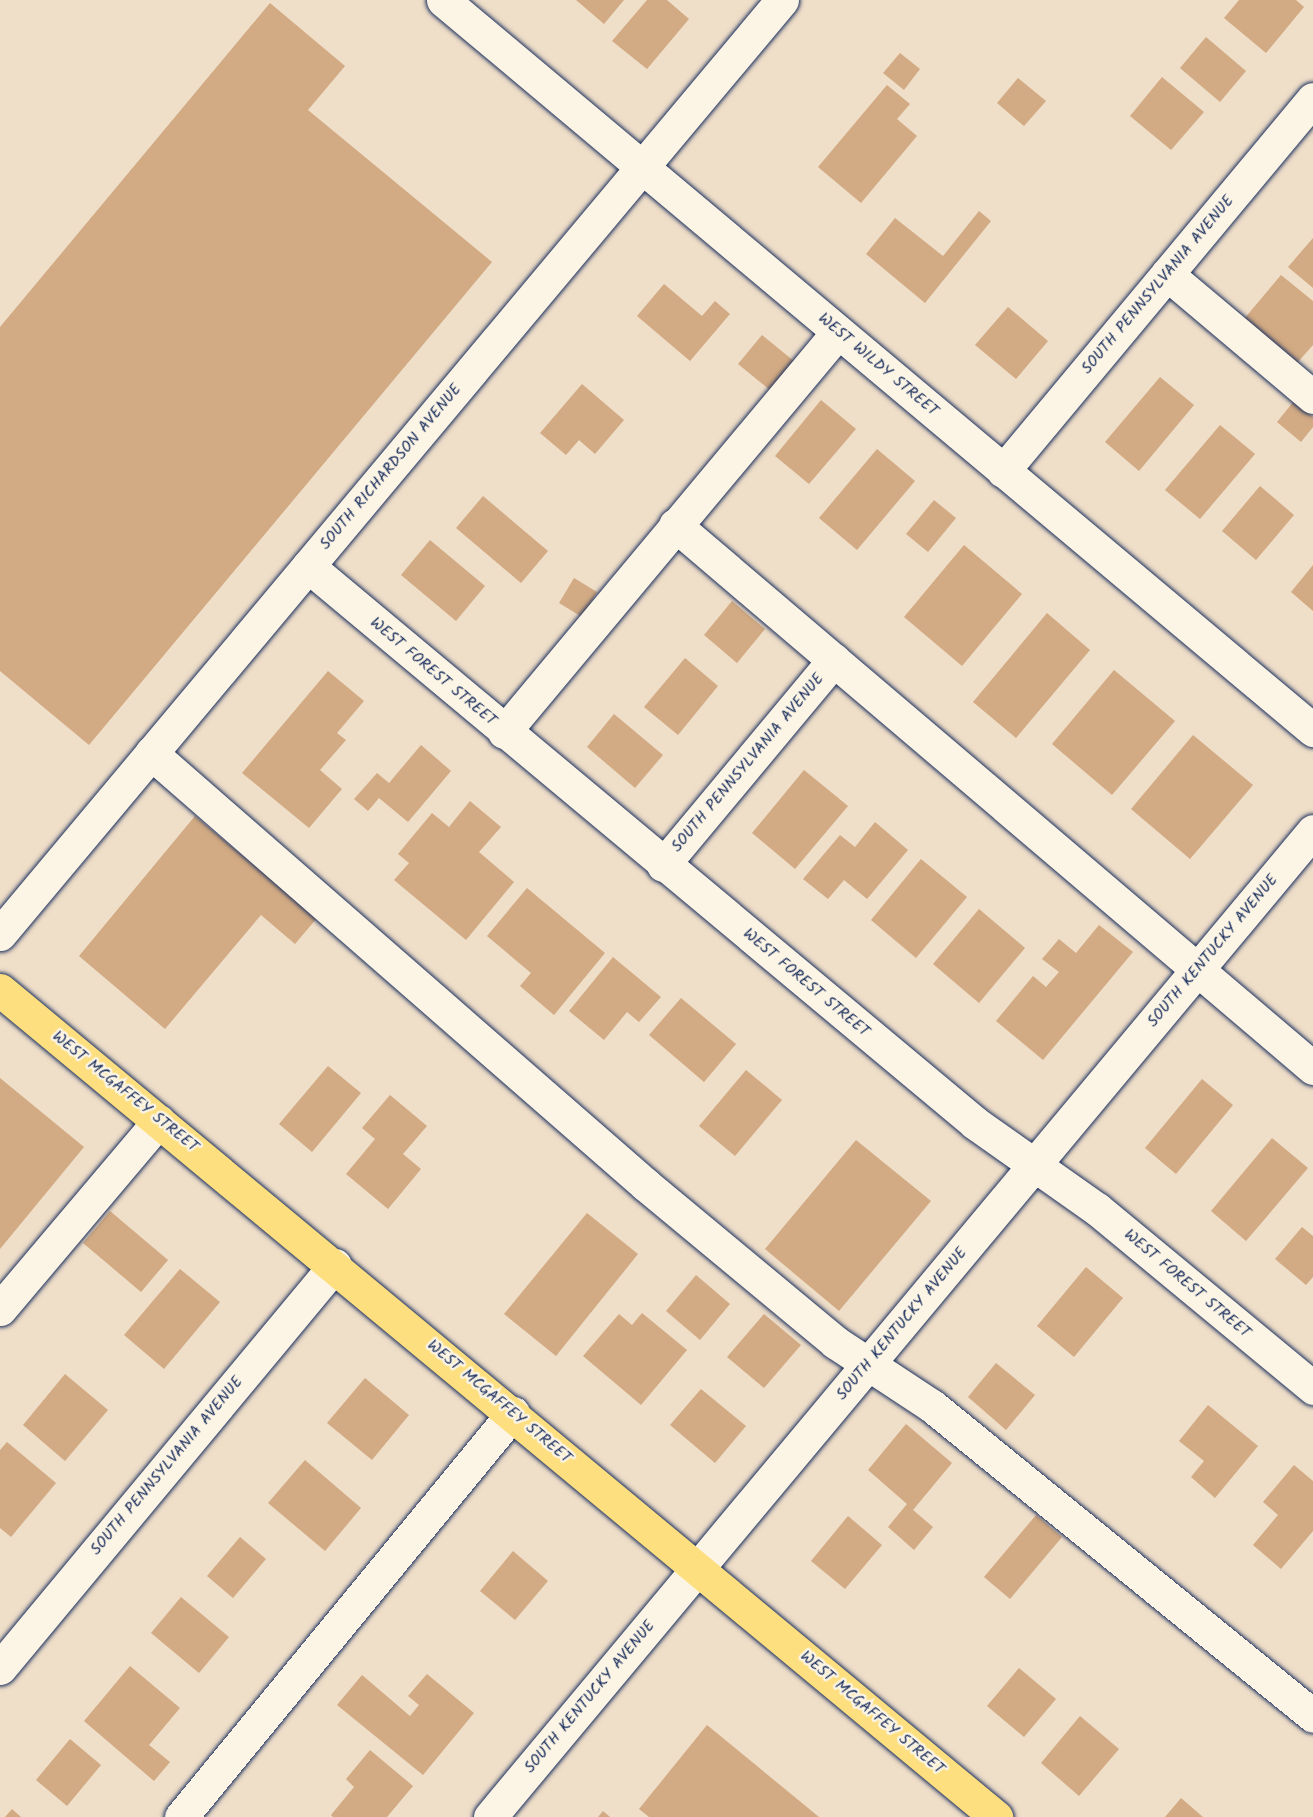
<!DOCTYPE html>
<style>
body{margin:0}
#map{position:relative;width:1313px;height:1817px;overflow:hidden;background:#efdec8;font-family:Kalam,sans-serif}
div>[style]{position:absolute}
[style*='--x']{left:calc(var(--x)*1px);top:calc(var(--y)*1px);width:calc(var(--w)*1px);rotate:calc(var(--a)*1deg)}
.building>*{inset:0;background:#d2aa83}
.roads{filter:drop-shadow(0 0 2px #1b2f5e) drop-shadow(0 0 2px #1b2f5e)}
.minor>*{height:33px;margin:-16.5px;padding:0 16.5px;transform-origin:16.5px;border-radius:16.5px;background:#fcf5e5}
.major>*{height:33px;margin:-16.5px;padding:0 16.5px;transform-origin:16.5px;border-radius:16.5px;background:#fddf80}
span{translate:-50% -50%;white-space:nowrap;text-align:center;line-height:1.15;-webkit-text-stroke:5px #fcf5e5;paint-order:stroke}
.street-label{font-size:16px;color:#1b2f5e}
</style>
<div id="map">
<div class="building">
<div style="clip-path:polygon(576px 0,624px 0,604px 24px)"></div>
<div style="clip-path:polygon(647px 0,667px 0,689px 19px,647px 69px,612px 41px)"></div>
<div style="clip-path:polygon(1239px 0,1296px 0,1304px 7px,1266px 53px,1224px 18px)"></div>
<div style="clip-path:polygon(270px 3px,345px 66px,308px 110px,492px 262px,89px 745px,0 671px,0 327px)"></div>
<div style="clip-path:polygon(1206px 37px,1246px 71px,1220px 102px,1180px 68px)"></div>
<div style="clip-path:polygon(900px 53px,920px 69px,904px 90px,883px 73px)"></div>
<div style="clip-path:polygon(1162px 77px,1204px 112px,1171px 150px,1130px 116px)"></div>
<div style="clip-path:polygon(1018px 78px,1046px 101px,1024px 126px,997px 103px)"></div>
<div style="clip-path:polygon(887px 85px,910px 104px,897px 119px,917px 136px,861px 203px,818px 167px)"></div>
<div style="clip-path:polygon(979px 211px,991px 221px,925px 303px,866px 254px,895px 218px,943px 256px)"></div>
<div style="clip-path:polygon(1313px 238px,1313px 288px,1288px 267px)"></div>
<div style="clip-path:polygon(1281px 275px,1313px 301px,1313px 345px,1297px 363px,1244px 319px)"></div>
<div style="clip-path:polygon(664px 284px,702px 316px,715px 301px,730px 314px,690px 361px,637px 316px)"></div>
<div style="clip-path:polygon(1008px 307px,1048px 341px,1016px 379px,975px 345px)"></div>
<div style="clip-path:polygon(762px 335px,800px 366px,776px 395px,738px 364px)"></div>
<div style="clip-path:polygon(1160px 377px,1194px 405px,1139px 471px,1105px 442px)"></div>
<div style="clip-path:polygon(582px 384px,624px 420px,595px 454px,579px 440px,566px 455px,540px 433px)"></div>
<div style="clip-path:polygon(821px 400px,856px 429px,809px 484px,775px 456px)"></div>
<div style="clip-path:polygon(1294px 401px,1313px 417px,1313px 427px,1301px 442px,1277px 422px)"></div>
<div style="clip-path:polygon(1220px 425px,1255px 454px,1200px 519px,1165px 490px)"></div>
<div style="clip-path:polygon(877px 449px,915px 481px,857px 550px,819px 518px)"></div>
<div style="clip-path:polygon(1260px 486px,1294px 515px,1256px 560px,1222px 531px)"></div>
<div style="clip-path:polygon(483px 496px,548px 551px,521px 583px,456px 528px)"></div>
<div style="clip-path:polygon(934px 500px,956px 518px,928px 552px,906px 534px)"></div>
<div style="clip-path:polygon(430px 540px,485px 586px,456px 621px,401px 575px)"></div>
<div style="clip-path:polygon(964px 545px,1022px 594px,962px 666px,904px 617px)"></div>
<div style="clip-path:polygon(1313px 565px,1313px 611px,1291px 592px)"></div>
<div style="clip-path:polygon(574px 578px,597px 592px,582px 617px,559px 603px)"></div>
<div style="clip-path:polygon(732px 601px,765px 629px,737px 663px,704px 635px)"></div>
<div style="clip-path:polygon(1047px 613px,1090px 650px,1016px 738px,973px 702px)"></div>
<div style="clip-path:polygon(685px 658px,718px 686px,678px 735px,644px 707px)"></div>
<div style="clip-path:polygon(1114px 670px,1175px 721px,1112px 795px,1052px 744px)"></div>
<div style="clip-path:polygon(328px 671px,364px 701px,337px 733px,346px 740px,320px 770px,342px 789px,309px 828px,242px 773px)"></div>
<div style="clip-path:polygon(614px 714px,663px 755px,635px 788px,587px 747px)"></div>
<div style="clip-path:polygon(1193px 735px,1253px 785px,1190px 859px,1131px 809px)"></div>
<div style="clip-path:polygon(421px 745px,451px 771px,408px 822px,379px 798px,368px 811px,354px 799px,377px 773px,389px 783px)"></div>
<div style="clip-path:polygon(804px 770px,848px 806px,795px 869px,752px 833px)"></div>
<div style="clip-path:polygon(470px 801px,501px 827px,479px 852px,514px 882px,466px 940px,394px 880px,409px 863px,398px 854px,432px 813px,449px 827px)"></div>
<div style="clip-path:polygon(195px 816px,317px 918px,295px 944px,261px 915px,165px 1029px,79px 956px)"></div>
<div style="clip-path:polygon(875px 822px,908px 850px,867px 899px,844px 880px,828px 899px,803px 879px,840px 835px,855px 847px)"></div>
<div style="clip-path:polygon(921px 859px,967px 897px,916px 958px,871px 920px)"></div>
<div style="clip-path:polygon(527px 888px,605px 953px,554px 1015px,520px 986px,531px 973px,487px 936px)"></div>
<div style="clip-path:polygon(979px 909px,1025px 948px,979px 1003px,933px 964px)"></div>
<div style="clip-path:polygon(1099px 925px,1133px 952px,1043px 1060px,996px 1021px,1033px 976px,1046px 987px,1059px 972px,1042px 959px,1059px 939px,1076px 953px)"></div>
<div style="clip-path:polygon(613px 957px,661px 997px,639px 1022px,627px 1012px,604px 1040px,569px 1011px)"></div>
<div style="clip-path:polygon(681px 998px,736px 1044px,704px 1082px,649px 1035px)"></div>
<div style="clip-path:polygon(328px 1066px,361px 1093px,312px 1152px,279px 1124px)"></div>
<div style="clip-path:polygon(746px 1070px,782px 1100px,735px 1156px,699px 1126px)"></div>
<div style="clip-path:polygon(0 1078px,84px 1147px,0 1249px)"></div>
<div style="clip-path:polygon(1202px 1079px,1233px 1105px,1176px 1174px,1145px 1148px)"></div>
<div style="clip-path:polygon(390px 1095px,427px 1126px,403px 1154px,421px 1169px,388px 1209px,346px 1174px,375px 1139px,362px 1128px)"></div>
<div style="clip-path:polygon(1272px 1138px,1308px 1168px,1246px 1241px,1211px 1211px)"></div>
<div style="clip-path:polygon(856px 1140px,931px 1201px,839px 1311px,765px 1249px)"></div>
<div style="clip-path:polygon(110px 1211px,168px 1260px,141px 1292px,83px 1243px)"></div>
<div style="clip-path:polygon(587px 1213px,638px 1254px,556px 1356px,504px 1314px)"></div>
<div style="clip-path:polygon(1302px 1227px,1313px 1236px,1313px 1277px,1306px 1285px,1275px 1259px)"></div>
<div style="clip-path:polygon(1086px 1267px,1123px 1298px,1074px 1357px,1037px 1326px)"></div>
<div style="clip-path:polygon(180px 1269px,220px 1302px,164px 1369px,124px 1335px)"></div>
<div style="clip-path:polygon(696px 1275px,730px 1304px,700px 1340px,666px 1311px)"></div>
<div style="clip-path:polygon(642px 1313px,687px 1350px,641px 1405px,583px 1356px,619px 1314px,632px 1325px)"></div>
<div style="clip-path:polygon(764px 1314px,801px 1345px,764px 1388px,727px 1357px)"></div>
<div style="clip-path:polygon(996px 1363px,1035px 1395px,1006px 1430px,968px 1397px)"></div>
<div style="clip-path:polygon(65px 1374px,108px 1410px,65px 1461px,23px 1425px)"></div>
<div style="clip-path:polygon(365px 1378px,409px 1415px,372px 1460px,327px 1423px)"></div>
<div style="clip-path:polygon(701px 1389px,746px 1426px,715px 1463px,670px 1425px)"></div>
<div style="clip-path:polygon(1208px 1405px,1258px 1446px,1215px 1498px,1191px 1477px,1204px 1461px,1179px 1441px)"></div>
<div style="clip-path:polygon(906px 1424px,952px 1463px,913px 1510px,933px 1527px,914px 1550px,888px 1527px,907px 1504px,868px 1470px)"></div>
<div style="clip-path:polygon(7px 1442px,56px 1483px,11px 1537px,0 1528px,0 1450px)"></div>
<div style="clip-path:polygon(305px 1460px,361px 1508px,325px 1551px,268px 1503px)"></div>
<div style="clip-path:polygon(1294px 1465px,1313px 1481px,1313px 1531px,1281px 1569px,1253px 1545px,1278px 1515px,1263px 1502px)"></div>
<div style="clip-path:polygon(1036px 1515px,1062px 1537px,1010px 1599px,984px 1577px)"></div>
<div style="clip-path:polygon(848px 1516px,882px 1545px,845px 1589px,811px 1561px)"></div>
<div style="clip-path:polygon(240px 1537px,266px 1559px,233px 1598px,207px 1576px)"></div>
<div style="clip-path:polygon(513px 1551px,548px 1581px,515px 1620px,480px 1591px)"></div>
<div style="clip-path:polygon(181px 1597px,229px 1637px,199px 1673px,151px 1633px)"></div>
<div style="clip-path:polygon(130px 1666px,180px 1708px,149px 1745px,170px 1762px,154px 1781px,84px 1721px)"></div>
<div style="clip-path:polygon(1019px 1668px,1056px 1699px,1024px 1737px,987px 1706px)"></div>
<div style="clip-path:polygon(427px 1674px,474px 1713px,423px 1775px,337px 1705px,362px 1675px,410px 1716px,419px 1705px,408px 1696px)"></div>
<div style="clip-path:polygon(1080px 1716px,1119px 1749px,1079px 1796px,1041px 1763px)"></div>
<div style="clip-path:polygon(707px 1725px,819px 1817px,649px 1817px,639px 1809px)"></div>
<div style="clip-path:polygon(70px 1739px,101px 1765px,67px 1806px,36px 1780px)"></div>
<div style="clip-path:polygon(370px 1750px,413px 1786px,387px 1817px,333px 1817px,331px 1815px,354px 1787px,346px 1779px)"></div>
<div style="clip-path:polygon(1181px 1798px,1203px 1817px,1165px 1817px)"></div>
<div style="clip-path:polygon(12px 1809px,21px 1817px,5px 1817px)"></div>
<div style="clip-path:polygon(603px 1811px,610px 1817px,598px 1817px)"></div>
</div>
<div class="roads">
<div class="minor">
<div style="--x:443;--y:0;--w:1136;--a:40"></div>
<div style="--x:1167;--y:274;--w:191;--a:40.1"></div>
<div style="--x:1003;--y:471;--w:484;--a:-50.2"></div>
<div style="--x:675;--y:525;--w:838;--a:40.4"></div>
<div style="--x:308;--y:566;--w:869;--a:39.86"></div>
<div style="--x:975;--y:1123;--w:149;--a:35.2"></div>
<div style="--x:1097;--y:1209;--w:281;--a:39.6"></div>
<div style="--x:504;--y:732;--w:521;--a:-50.14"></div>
<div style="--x:151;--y:753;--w:657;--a:41.11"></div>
<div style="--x:646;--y:1185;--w:246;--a:39.7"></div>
<div style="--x:835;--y:1342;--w:116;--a:33.4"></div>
<div style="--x:932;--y:1406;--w:491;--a:39.1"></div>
<div style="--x:663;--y:865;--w:267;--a:-50.2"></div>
<div style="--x:0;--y:934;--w:1218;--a:-50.06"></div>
<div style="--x:0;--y:1309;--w:246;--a:-49.8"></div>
<div style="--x:0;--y:1668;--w:524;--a:-50.26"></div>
<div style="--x:181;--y:1817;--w:523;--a:-50.59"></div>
<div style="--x:490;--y:1817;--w:1284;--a:-50.15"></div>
</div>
<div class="major">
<div style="--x:0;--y:990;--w:1295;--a:39.7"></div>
</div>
</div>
<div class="street-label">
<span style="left:1158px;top:285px;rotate:-50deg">SOUTH PENNSYLVANIA AVENUE</span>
<span style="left:878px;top:365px;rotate:40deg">WEST WILDY STREET</span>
<span style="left:391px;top:467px;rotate:-50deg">SOUTH RICHARDSON AVENUE</span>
<span style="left:433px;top:672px;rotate:40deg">WEST FOREST STREET</span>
<span style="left:748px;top:763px;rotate:-50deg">SOUTH PENNSYLVANIA AVENUE</span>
<span style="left:1213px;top:951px;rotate:-50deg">SOUTH KENTUCKY AVENUE</span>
<span style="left:806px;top:983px;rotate:40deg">WEST FOREST STREET</span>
<span style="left:125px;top:1092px;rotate:39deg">WEST MCGAFFEY STREET</span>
<span style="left:1187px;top:1284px;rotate:40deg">WEST FOREST STREET</span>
<span style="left:902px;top:1324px;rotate:-50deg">SOUTH KENTUCKY AVENUE</span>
<span style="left:499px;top:1402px;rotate:40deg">WEST MCGAFFEY STREET</span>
<span style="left:167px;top:1466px;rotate:-50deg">SOUTH PENNSYLVANIA AVENUE</span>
<span style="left:590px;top:1697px;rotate:-50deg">SOUTH KENTUCKY AVENUE</span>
<span style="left:872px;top:1713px;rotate:40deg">WEST MCGAFFEY STREET</span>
</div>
</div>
